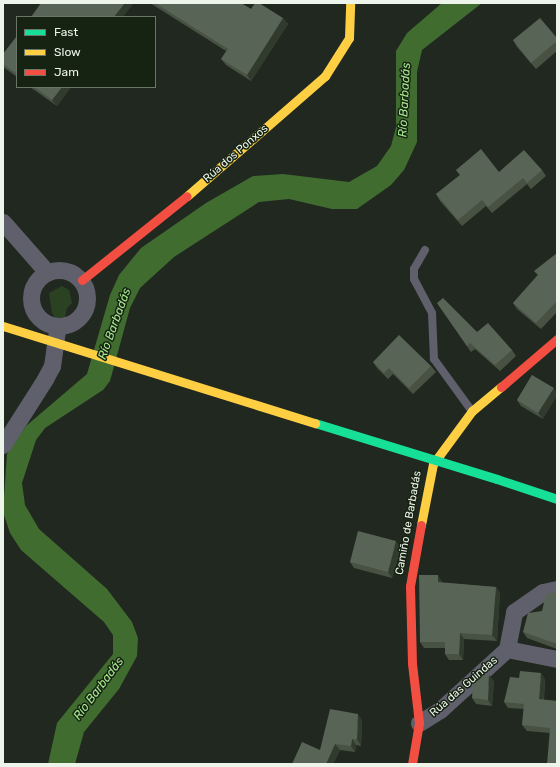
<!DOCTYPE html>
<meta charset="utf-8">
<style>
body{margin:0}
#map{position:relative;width:560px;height:767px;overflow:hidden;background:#21281f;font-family:Rubik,sans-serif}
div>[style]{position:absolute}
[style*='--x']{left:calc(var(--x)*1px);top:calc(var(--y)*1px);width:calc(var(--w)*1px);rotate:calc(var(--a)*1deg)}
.green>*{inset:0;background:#2b4222}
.water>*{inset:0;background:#416c30}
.lane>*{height:8px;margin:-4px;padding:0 4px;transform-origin:4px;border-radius:4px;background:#5f606c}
.street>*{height:17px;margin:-8.5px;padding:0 8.5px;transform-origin:8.5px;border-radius:8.5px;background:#5f606c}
.street>.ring{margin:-8.5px;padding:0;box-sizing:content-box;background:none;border:17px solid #5f606c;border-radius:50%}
.fast>*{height:9px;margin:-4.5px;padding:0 4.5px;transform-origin:4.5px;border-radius:4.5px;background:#16e098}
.slow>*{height:9px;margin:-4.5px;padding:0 4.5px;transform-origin:4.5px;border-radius:4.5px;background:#ffcf43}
.jam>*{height:9px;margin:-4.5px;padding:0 4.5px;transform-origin:4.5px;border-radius:4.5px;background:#f24e42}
.fast-bridge>*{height:9px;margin:-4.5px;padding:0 4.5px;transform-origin:4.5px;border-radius:4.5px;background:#16e098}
.slow-bridge>*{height:9px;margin:-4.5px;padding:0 4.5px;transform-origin:4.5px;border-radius:4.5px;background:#ffcf43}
.wall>*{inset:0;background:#475243}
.shaded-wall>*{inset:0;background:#303a2d}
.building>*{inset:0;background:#586455}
span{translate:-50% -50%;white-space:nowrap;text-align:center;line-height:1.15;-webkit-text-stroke:3px #162212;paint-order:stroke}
.street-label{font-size:11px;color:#edf5ea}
.water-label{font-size:12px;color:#a4e88d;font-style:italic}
.frame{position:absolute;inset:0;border:4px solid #edf5ea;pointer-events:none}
.legend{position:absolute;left:16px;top:16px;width:140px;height:72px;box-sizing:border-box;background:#162212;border:1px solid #6c7668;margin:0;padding:5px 7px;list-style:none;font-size:12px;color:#edf5ea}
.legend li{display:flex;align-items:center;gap:8px;height:20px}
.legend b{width:20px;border:1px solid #6c7668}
</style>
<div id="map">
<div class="green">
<div style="clip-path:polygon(62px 286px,69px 290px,72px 303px,67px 308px,64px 322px,57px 321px,52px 313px,49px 293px)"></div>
</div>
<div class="water">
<div style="clip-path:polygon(442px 3px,482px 3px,422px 50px,417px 72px,417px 142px,404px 170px,391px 185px,357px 209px,332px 209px,289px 199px,259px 202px,174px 257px,140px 288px,130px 308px,110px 381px,103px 390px,45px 428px,36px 440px,22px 483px,25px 505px,39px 529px,107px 589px,132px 622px,138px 638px,137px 656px,119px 689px,84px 732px,75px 764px,48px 764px,57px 723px,113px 654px,113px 635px,104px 622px,21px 550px,10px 533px,3px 512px,7px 454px,26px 426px,87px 374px,110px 295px,119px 275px,141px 248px,206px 203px,253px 176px,283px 174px,349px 182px,377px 166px,391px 146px,396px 127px,396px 51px,407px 33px)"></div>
</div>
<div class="lane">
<div style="--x:425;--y:250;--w:22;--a:120"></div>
<div style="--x:414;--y:269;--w:10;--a:90"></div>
<div style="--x:414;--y:279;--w:38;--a:62"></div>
<div style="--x:432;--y:313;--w:46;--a:87.5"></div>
<div style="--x:434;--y:359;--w:63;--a:54"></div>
</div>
<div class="street">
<div style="--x:3;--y:222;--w:67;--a:48.7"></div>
<div class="ring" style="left:31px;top:270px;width:39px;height:39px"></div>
<div style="--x:3;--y:445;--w:78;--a:-57.5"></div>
<div style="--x:45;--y:379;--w:15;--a:-62"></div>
<div style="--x:52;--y:366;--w:34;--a:-82"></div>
<div style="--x:507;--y:649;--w:38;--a:-79"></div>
<div style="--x:514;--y:612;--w:35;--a:-35"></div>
<div style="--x:543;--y:592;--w:14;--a:-12"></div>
<div style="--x:419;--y:723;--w:25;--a:-32"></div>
<div style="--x:440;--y:710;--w:91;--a:-42.3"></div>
<div style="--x:507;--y:649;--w:51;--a:11.3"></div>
</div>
<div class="fast">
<div style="--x:497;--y:479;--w:63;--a:18.4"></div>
</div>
<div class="slow">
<div style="--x:187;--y:196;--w:183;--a:-41"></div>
<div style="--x:325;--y:76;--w:45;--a:-57.7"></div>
<div style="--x:349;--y:38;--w:35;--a:-88"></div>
<div style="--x:421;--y:525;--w:62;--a:-78.9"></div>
<div style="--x:433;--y:464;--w:66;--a:-53.7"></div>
<div style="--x:472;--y:411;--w:38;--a:-40"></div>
</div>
<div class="jam">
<div style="--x:82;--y:280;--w:134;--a:-38.7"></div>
<div style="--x:501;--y:387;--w:74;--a:-40.6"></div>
<div style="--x:412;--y:764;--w:42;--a:-80.3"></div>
<div style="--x:419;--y:723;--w:60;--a:-96.7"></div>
<div style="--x:412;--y:663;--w:77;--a:-91.5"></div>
<div style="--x:410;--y:586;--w:62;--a:-79.8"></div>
</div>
<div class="fast-bridge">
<div style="--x:315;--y:423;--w:190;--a:17.1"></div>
</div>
<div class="slow-bridge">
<div style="--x:3;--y:326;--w:327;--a:17.3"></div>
</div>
<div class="wall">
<div style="clip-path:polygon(150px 3px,241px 3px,251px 9px,283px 18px,288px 24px,251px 81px,226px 65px,221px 59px,226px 51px)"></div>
<div style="clip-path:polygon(17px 36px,17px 77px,3px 67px,3px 54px)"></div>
<div style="clip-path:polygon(557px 38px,557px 51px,536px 69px,517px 47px,513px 40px)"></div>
<div style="clip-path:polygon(30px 87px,71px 87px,57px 106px)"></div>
<div style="clip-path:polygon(456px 170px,499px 172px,542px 170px,546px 176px,531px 189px,527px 184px,492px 213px,486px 206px,462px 226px,440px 201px,436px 194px,460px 175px)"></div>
<div style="clip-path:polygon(557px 253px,557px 312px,541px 329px,517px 309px,513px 303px)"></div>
<div style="clip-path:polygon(437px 303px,477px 332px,512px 350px,516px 356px,500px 371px,475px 349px,471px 352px)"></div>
<div style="clip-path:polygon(373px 362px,431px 366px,436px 372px,413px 394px,393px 374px,388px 379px,377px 368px)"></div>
<div style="clip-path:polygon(532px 375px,543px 419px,521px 406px,517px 400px)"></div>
<div style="clip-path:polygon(401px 547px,392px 578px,354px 568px,350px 562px)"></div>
<div style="clip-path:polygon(442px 581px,442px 583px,496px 587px,500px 593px,497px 641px,464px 639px,463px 660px,449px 660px,445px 654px,445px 648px,424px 648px,420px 642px)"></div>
<div style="clip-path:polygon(557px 592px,557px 649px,527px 638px,523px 632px,542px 611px)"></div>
<div style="clip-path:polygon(519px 678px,545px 679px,544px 700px,557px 701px,550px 733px,527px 731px,522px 725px,524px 709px,508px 708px,504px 702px)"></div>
<div style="clip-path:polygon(494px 681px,492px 706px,476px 704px,472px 698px)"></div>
<div style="clip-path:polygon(362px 720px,361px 746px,356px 745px,355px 752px,340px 750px,333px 764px,292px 764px,320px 750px)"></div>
</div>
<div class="shaded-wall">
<div style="clip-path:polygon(125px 3px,134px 3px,123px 17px,114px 17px)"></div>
<div style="clip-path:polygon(283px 18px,288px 24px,251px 81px,247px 75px)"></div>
<div style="clip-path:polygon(62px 87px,71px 87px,57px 106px,52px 100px)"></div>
<div style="clip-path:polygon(554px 388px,557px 393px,557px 396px,543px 419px,538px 413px)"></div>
<div style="clip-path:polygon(396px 541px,401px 547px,392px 578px,388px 572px)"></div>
<div style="clip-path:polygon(438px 575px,442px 581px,442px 588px,438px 582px)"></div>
<div style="clip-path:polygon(496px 587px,500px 593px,497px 641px,492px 635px)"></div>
<div style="clip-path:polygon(460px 633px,464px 639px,463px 660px,459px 654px)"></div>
<div style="clip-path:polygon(541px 673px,545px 679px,543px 705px,539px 699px)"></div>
<div style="clip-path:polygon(489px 675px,494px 681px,492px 706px,488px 700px)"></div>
<div style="clip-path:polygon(358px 714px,362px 720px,361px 746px,357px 739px)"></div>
<div style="clip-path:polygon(352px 739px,356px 745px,355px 752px,351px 746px)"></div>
<div style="clip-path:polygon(335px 744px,340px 750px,333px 764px,326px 764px)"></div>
</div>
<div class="building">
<div style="clip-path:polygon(41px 3px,125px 3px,114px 17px,31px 17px)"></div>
<div style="clip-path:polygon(155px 3px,241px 3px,251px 9px,255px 3px,259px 3px,283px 18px,247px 75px,221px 59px,228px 49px)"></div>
<div style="clip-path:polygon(540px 18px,557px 38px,557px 41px,531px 63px,513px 40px)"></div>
<div style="clip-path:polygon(17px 36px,17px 74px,3px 64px,3px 54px)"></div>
<div style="clip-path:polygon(34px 87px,62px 87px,52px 100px)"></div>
<div style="clip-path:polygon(481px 149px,499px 172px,524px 150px,542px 170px,527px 183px,523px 178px,488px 207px,482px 200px,458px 220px,436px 194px,460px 175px,456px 170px)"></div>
<div style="clip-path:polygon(557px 253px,557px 301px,536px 323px,513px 303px,538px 275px,534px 271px)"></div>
<div style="clip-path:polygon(443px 298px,477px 332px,488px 323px,512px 350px,495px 365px,470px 343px,467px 346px,437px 303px)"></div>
<div style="clip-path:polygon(399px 335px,431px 366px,409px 388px,389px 368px,384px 373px,373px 362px)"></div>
<div style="clip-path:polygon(532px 375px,554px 388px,538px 413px,517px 400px)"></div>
<div style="clip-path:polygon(358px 531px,396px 541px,388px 572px,350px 562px)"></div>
<div style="clip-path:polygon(419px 575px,438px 575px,438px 582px,496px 587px,492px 635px,460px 633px,459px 654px,445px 654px,445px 642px,420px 642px)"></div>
<div style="clip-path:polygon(557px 592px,557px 644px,523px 632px,528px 613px,542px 611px,546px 594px)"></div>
<div style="clip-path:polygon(520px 671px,541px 673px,539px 699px,557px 701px,557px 764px,547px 764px,550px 728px,522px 725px,524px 704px,504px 702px,510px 677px,519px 678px)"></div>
<div style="clip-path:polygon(483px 674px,489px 675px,488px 700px,472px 698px,473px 683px)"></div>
<div style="clip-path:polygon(330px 709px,358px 714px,357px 739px,352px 739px,351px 746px,335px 744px,326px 764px,292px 764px,302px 742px,320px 750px)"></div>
</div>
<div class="street-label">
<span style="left:236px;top:154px;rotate:-41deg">Rúa dos Ponxos</span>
<span style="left:409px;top:523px;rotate:-80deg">Camiño de Barbadás</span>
<span style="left:464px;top:687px;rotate:-41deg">Rúa das Guindas</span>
</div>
<div class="water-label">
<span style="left:405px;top:100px;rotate:-87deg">Río Barbadás</span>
<span style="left:115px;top:324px;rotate:-70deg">Río Barbadás</span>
<span style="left:99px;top:689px;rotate:-53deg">Río Barbadás</span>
</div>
<div class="frame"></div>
<ul class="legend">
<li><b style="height:5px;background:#16e098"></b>Fast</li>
<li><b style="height:5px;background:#ffcf43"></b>Slow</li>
<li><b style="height:5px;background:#f24e42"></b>Jam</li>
</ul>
</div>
